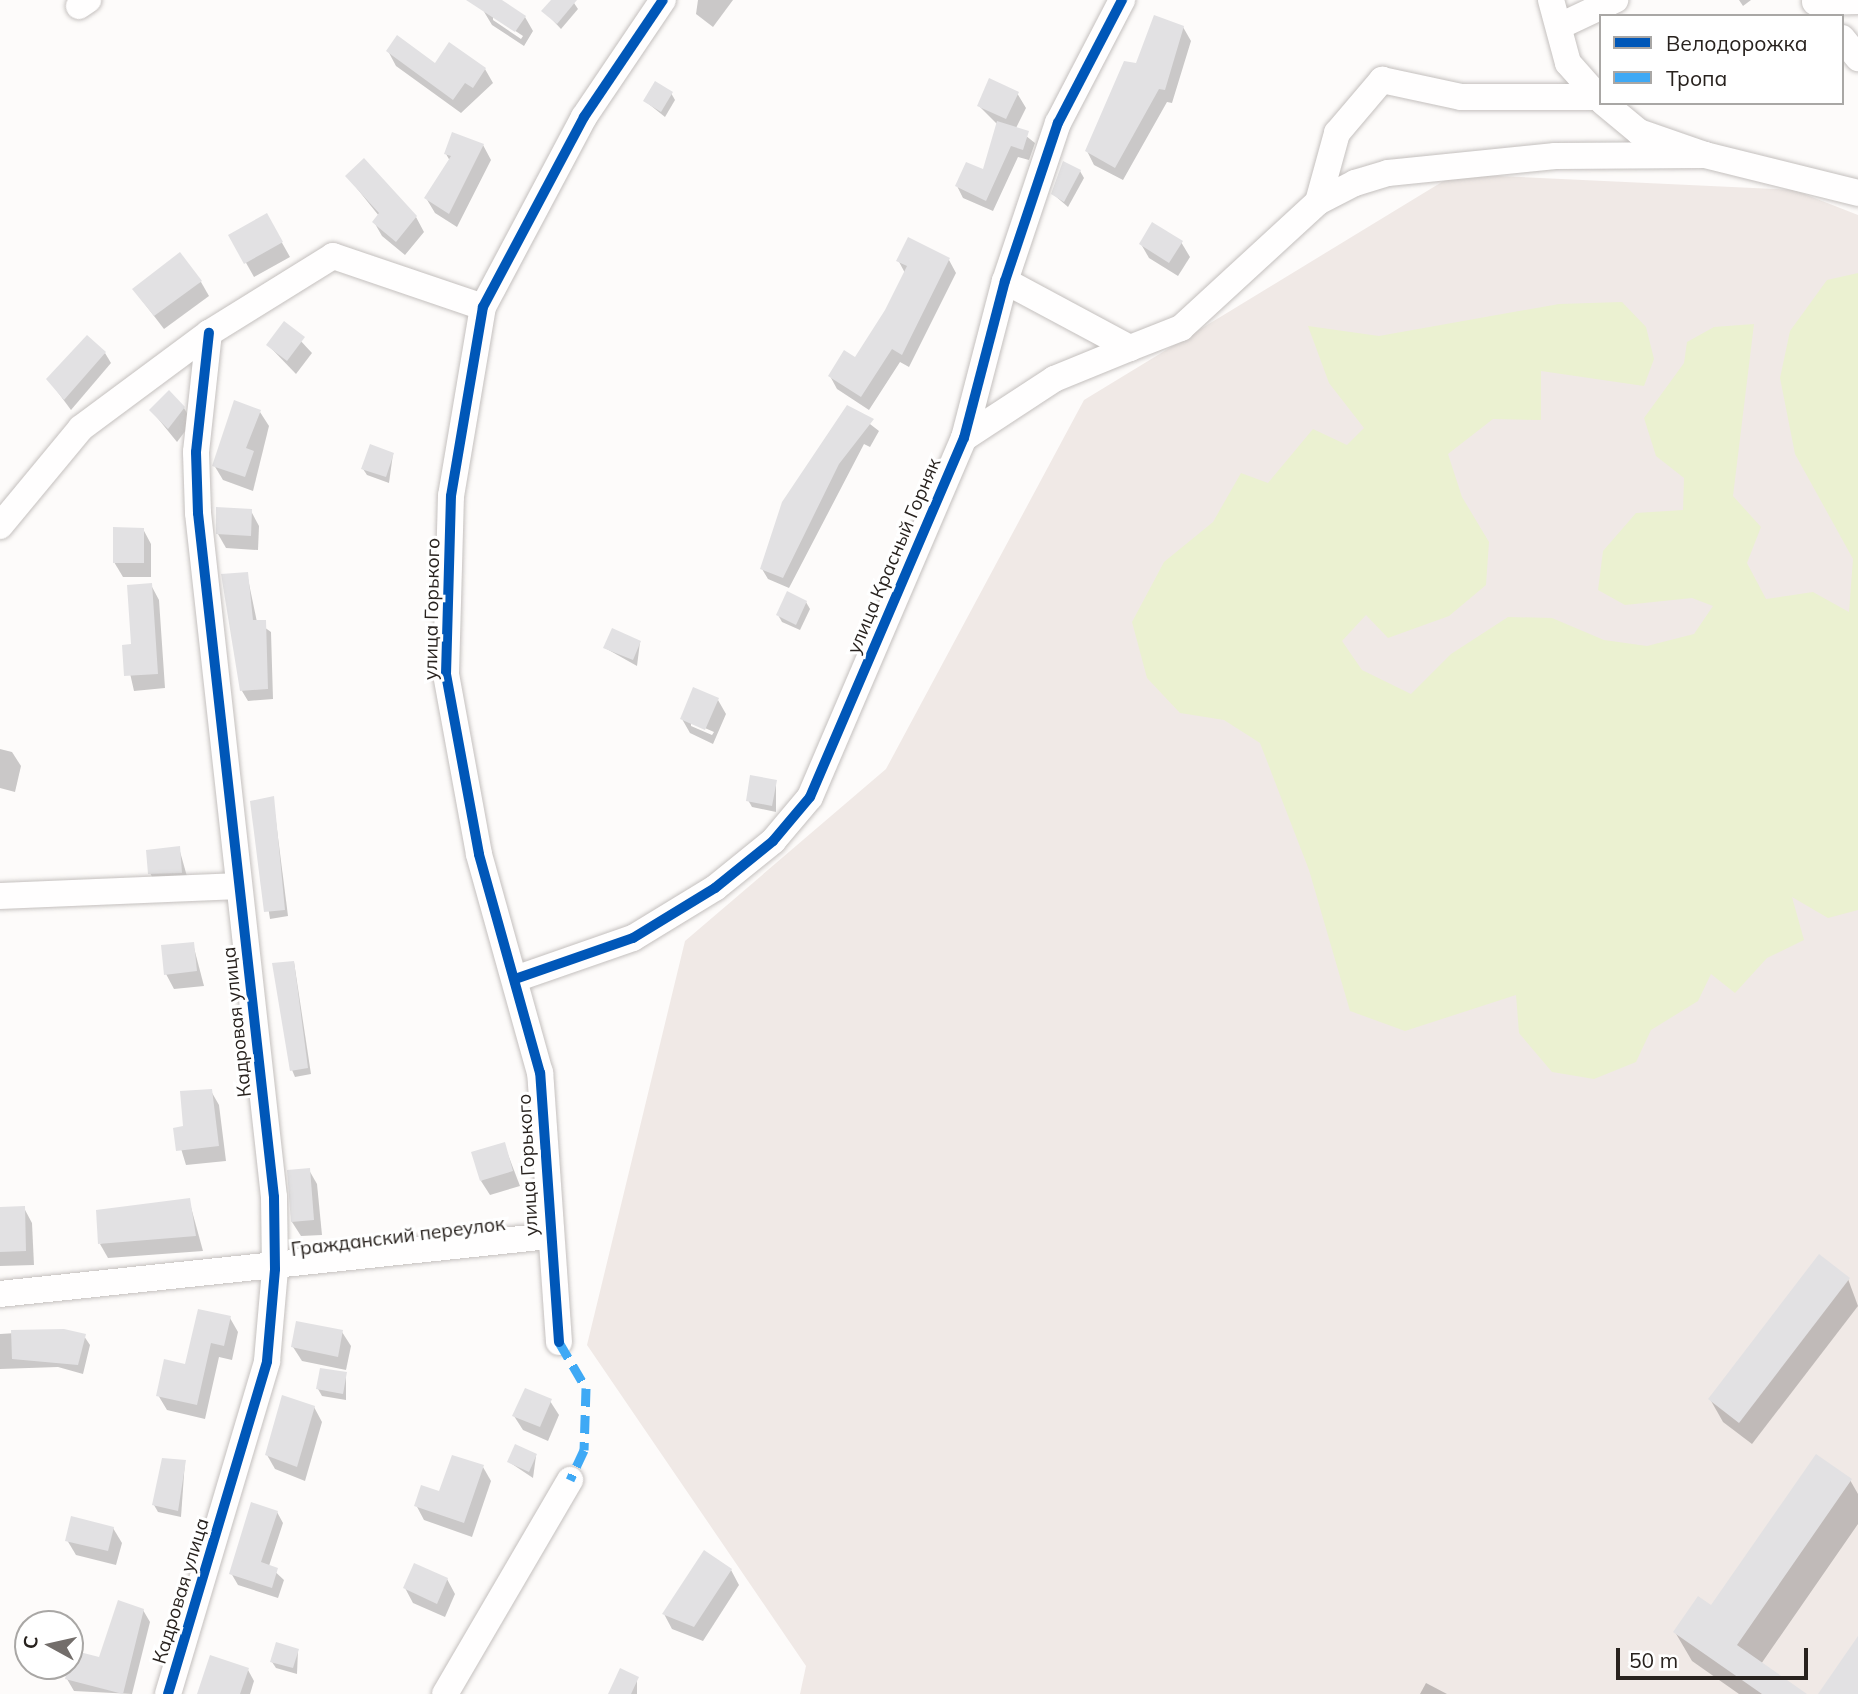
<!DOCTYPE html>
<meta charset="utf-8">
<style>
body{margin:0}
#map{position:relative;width:1858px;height:1694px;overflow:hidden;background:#fdfbfa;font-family:Mulish,sans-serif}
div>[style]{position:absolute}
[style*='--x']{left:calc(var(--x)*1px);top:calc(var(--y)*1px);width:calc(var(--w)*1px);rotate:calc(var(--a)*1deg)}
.built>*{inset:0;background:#f0e9e6}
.green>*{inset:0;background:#ebf1d1}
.shadow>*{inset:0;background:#0003}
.building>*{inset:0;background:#e2e1e3}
.roads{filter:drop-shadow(0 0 2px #c4c0be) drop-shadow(0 0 2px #c4c0be)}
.minor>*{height:26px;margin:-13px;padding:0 13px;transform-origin:13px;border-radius:13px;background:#fffefe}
.quiet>*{height:9px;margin-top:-4.5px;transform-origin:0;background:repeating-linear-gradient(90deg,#3fa9f5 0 18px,transparent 0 27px)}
.cycleway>*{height:10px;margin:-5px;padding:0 5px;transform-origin:5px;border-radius:5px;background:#0057b8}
span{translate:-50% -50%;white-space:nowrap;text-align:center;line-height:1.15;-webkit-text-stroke:6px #fff;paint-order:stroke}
.street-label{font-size:19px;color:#28221e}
.legend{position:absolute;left:1599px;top:14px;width:245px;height:91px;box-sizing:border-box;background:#fff;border:2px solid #a9a7a5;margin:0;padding:9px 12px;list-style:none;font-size:21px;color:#28221e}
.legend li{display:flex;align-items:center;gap:14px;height:35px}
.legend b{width:35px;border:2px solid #a9a7a5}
.north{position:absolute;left:14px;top:1610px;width:70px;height:70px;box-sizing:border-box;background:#fff;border:2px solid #a9a7a5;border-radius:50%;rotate:278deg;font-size:19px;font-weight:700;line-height:28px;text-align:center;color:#28221e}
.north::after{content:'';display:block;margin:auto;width:24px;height:32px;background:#736e6b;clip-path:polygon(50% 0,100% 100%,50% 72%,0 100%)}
.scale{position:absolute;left:1616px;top:1648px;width:192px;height:32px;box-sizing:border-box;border:4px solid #28221e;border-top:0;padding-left:9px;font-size:21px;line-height:24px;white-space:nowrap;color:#28221e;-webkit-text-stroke:5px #fff;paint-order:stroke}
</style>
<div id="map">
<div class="built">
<div style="clip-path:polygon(1455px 174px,1794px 190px,1858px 215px,1858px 1694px,800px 1694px,806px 1666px,587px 1345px,685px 941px,886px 769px,1084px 400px)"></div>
</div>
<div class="green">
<div style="clip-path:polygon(1858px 273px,1858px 910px,1828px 918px,1792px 897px,1804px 940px,1767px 958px,1735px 993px,1711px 974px,1698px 1001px,1651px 1030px,1636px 1062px,1594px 1079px,1552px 1072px,1519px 1033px,1516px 995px,1405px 1031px,1350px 1011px,1309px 870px,1260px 743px,1224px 720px,1180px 713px,1147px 678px,1132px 622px,1164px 562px,1213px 522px,1241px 473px,1268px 483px,1313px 429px,1347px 445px,1364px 428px,1329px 383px,1308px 326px,1379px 336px,1559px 304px,1622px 302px,1646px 327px,1654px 359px,1644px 386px,1541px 371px,1541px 420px,1493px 419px,1448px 454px,1462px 497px,1489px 542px,1486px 585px,1449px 616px,1388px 638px,1366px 615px,1342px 641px,1362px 670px,1411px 694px,1451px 654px,1508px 617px,1552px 618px,1604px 640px,1647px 646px,1694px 634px,1713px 606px,1692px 598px,1625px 605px,1598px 590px,1603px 551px,1636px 513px,1683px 510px,1684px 478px,1656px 456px,1644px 418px,1684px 363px,1687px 342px,1714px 327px,1754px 324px,1733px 496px,1761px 527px,1747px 563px,1766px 599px,1813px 592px,1849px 612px,1853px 559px,1795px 454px,1780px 378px,1790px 331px,1827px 280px)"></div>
</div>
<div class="shadow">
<div style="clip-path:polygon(evenodd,490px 0,525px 17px,533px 31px,524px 46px,492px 25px,483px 10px,490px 0,493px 16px,523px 36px,521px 39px,493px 20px,493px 16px)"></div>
<div style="clip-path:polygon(553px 0,572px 0,578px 9px,561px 29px,544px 11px)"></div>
<div style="clip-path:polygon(698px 0,733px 0,713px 27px,696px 14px)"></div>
<div style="clip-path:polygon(1739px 0,1751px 0,1743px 6px)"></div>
<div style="clip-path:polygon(1183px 27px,1191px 41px,1172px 103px,1167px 102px,1123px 180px,1094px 165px,1087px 151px,1137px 65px)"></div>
<div style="clip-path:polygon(388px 51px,435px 65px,485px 69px,493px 83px,461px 113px,396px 66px)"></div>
<div style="clip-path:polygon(671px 93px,675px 100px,665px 117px,645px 101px)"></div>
<div style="clip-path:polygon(1017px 93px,1026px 108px,1016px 128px,1035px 143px,1029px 160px,1018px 157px,993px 211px,963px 198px,957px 186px,984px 172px,998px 125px,979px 106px)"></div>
<div style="clip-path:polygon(483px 145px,491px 160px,457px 227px,435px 213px,426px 198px,450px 161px,446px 154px)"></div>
<div style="clip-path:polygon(1080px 171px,1084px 178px,1068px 207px,1053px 194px)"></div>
<div style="clip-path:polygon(347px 176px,416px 217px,424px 232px,405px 255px,382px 236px,374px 222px,379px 216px)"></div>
<div style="clip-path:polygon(267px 216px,290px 257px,254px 277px,231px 236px)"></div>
<div style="clip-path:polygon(1181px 242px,1190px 257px,1178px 276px,1149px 258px,1141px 244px)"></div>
<div style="clip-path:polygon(898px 260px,949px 260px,956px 273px,909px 367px,900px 362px,869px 410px,837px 389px,830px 376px,856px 360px,886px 311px,905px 273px)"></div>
<div style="clip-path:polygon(201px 282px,209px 296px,164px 329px,134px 290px)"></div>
<div style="clip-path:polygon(284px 323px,312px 353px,296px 374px,268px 345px)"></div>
<div style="clip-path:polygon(105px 353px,111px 363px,71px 410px,48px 379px)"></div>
<div style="clip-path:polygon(848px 407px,879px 431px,870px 447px,864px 444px,789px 588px,768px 579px,762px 569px)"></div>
<div style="clip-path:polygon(184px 408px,192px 422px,177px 442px,151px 410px)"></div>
<div style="clip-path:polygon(260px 412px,269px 426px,253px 491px,223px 480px,214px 465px)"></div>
<div style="clip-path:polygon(393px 454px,389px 483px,367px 475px,363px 469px)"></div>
<div style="clip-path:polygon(251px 511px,259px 526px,258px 550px,226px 548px,218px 534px)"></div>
<div style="clip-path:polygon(143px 529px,151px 544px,151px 577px,123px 577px,114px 562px)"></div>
<div style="clip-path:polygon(247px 574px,257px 622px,271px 632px,273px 699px,248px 701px,242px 691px)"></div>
<div style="clip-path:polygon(151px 585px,159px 600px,165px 688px,134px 691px,124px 647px,132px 646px)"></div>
<div style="clip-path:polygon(806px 602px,810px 609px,800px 630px,782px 622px,778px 615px)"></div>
<div style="clip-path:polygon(640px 642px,637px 666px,605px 648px)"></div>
<div style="clip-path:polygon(evenodd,718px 700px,726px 714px,713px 744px,690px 733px,682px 719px,718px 700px,691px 722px,714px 732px,712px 735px,691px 726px,691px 722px)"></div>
<div style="clip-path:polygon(0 749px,12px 752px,21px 766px,15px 792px,0 788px)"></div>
<div style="clip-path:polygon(776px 782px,776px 812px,752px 807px,748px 800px)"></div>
<div style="clip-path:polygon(273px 798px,288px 916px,270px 919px,252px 803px)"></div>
<div style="clip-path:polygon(179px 848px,190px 887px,158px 888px,150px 873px)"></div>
<div style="clip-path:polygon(193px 944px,204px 986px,174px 989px,166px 974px)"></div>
<div style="clip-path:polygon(294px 962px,311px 1074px,295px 1077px,292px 1070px)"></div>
<div style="clip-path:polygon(211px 1091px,219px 1105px,226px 1161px,186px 1165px,175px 1129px,185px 1128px)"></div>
<div style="clip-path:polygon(504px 1144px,520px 1186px,490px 1195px,481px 1181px)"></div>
<div style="clip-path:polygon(309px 1170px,317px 1184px,322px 1235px,301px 1236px,292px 1222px)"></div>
<div style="clip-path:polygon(189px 1200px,203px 1251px,108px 1258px,100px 1244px)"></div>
<div style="clip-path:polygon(24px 1208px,32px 1223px,34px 1265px,0 1266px,0 1209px)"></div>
<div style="clip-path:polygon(1848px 1279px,1858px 1306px,1752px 1444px,1723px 1422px,1710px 1399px)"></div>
<div style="clip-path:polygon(230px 1318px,238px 1332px,232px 1360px,219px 1357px,205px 1419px,167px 1410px,158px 1395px)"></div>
<div style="clip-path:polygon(64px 1330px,84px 1336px,90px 1345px,83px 1374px,58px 1367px,0 1369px,0 1334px)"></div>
<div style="clip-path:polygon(342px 1332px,351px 1346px,346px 1370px,302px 1361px,293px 1347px)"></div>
<div style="clip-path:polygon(346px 1374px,346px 1400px,322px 1396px,318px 1389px)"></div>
<div style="clip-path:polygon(550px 1401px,559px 1415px,548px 1441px,523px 1430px,514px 1416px)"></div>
<div style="clip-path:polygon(314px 1407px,322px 1422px,305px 1481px,275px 1469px,267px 1455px)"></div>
<div style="clip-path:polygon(536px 1456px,533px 1478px,509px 1462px)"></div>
<div style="clip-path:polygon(185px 1461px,181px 1517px,158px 1512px,154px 1505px)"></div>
<div style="clip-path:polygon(483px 1467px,491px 1481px,472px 1537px,424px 1520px,416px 1505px)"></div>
<div style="clip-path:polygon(1850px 1480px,1858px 1494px,1858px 1524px,1761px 1664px,1804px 1694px,1739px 1694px,1692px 1661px,1675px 1632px,1711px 1608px)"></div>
<div style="clip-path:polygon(277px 1512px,283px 1523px,269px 1566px,284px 1580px,278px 1598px,238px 1585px,231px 1573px)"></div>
<div style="clip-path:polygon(113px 1528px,122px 1543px,116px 1565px,76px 1555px,67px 1540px)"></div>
<div style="clip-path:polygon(731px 1570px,739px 1585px,703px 1641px,672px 1629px,664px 1614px)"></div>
<div style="clip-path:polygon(447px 1579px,455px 1594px,445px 1617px,413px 1603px,405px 1588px)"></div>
<div style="clip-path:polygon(143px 1610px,150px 1622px,132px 1694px,74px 1691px,67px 1679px,100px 1659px)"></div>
<div style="clip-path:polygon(298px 1650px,297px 1674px,276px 1668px,272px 1662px)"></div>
<div style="clip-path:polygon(248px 1670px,254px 1681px,250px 1694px,200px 1694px)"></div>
<div style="clip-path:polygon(637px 1678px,637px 1694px,610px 1694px)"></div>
<div style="clip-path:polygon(1426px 1683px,1447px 1694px,1420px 1694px)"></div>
</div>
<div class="building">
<div style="clip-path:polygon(466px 0,502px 0,526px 16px,515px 32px)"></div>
<div style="clip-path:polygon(551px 0,577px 0,557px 24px,541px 11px)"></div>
<div style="clip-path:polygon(1154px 15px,1184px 26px,1165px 90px,1159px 89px,1115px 168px,1085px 151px,1124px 61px,1136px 63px)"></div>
<div style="clip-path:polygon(397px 35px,435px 63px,449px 42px,486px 68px,473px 88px,465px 83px,453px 100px,386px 51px)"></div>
<div style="clip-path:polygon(989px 78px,1019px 92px,1006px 119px,977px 106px)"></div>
<div style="clip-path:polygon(655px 81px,673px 92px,661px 112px,643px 101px)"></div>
<div style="clip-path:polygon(997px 121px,1029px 131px,1023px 150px,1011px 146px,986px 201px,955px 186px,966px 162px,983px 169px)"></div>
<div style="clip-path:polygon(452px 132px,484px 144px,449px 214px,424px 198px,451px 156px,444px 154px)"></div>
<div style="clip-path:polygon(364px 158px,417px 216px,396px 242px,372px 222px,379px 213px,345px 176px)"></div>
<div style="clip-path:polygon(1063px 161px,1081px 170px,1064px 202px,1051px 194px)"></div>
<div style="clip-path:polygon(267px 213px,283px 242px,244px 264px,228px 235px)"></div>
<div style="clip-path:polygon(1152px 222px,1183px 241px,1169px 263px,1139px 244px)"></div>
<div style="clip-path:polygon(908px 237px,950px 258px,902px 355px,892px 349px,861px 397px,828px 376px,844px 350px,855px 357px,885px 310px,907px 266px,896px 261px)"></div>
<div style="clip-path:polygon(180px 252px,202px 281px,154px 316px,132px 289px)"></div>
<div style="clip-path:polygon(284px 321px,305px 337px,287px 361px,266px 345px)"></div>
<div style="clip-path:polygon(87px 335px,106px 352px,64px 400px,46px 379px)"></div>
<div style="clip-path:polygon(169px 390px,185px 407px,168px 429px,149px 410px)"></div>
<div style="clip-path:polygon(234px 400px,261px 410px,246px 448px,254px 451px,245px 477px,212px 466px)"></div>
<div style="clip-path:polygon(847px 405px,874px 419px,839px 464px,783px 578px,760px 569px,782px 502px)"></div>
<div style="clip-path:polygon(370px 444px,394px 453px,386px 477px,361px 469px)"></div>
<div style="clip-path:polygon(216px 507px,252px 509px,251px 536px,216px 534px)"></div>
<div style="clip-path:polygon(113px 527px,144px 528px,144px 563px,113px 563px)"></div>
<div style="clip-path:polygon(248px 572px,253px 620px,266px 620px,268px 689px,240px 691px,221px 574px)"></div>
<div style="clip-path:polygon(152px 583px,158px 674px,124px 676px,122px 645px,131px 644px,127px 585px)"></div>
<div style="clip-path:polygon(787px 591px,807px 601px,796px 625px,776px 615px)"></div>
<div style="clip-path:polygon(612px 628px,641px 641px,633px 660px,603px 648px)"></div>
<div style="clip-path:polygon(693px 687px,719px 698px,705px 730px,680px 719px)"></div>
<div style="clip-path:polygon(750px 775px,777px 780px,772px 806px,746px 801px)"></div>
<div style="clip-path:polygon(274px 796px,285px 910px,264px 912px,250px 801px)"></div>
<div style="clip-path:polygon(180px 846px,182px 873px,148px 874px,146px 850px)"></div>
<div style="clip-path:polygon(194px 942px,197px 971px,164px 975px,161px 945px)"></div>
<div style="clip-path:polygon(294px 961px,308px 1068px,290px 1071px,272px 963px)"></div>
<div style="clip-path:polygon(212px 1089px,219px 1146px,176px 1151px,173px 1128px,183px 1126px,180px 1091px)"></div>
<div style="clip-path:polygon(505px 1142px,513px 1171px,480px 1181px,471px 1152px)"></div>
<div style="clip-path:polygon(310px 1168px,314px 1220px,291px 1222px,287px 1170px)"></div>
<div style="clip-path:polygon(190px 1198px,196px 1236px,98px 1244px,96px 1210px)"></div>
<div style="clip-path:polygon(25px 1206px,26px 1251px,0 1252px,0 1207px)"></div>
<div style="clip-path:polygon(1819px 1254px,1850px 1278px,1739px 1423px,1708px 1399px)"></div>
<div style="clip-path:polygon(198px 1309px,231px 1316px,224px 1346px,211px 1343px,197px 1405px,156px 1396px,164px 1359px,185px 1364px)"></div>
<div style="clip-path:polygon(296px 1321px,343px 1330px,338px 1357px,291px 1347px)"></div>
<div style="clip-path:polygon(64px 1329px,86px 1334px,78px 1365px,12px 1359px,11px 1330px)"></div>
<div style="clip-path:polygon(320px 1368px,347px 1372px,343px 1394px,316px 1389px)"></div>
<div style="clip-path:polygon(525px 1388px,552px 1399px,540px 1427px,512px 1416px)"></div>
<div style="clip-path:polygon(282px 1395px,315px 1406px,297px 1467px,265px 1455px)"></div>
<div style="clip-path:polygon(515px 1444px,537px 1454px,529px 1472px,507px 1462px)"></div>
<div style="clip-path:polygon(1816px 1454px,1852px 1479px,1737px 1645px,1807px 1694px,1762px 1694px,1673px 1632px,1698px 1596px,1711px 1605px)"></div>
<div style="clip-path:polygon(452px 1455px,484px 1465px,464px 1523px,414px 1506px,421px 1485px,439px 1491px)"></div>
<div style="clip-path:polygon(162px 1458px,186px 1460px,178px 1511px,152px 1505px)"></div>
<div style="clip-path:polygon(251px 1502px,278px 1511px,261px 1562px,278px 1568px,272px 1588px,229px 1574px)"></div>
<div style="clip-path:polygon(71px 1516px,114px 1527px,108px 1551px,65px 1541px)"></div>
<div style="clip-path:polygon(704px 1550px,732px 1569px,694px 1627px,662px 1614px)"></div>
<div style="clip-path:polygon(414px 1563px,448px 1578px,437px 1604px,403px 1588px)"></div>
<div style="clip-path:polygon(118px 1600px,144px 1609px,123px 1694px,65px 1679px,72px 1650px,99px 1657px)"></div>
<div style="clip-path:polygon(1858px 1636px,1858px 1694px,1818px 1694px)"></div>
<div style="clip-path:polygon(276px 1642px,299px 1649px,293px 1668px,270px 1662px)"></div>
<div style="clip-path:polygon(210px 1655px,249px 1668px,240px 1694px,197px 1694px)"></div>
<div style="clip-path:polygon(620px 1668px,639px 1677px,631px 1694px,608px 1694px)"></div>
</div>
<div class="roads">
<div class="minor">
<div style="--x:1551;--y:0;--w:65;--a:74.9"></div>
<div style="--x:1568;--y:63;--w:50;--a:48.3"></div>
<div style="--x:1815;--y:2;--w:43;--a:-1.3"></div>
<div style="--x:79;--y:6;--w:11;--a:-34"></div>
<div style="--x:1562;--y:25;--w:59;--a:-25.3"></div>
<div style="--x:1842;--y:38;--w:26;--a:51"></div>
<div style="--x:1604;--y:103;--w:45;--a:39.6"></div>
<div style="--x:1639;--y:132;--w:70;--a:19.2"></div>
<div style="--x:1705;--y:155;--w:158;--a:13.9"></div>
<div style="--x:1318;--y:202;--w:72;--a:-74.6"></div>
<div style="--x:1337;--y:133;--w:70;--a:-49.7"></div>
<div style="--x:1382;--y:80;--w:81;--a:12.1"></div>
<div style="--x:1461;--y:97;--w:136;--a:0"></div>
<div style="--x:1005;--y:281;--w:142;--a:28.2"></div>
<div style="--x:1130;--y:348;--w:55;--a:-21.4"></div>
<div style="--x:1181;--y:328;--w:186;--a:-42.6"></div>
<div style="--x:1318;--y:202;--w:42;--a:-27.2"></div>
<div style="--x:1355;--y:183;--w:34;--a:-17"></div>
<div style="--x:1388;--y:173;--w:168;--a:-5.8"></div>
<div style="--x:1555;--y:156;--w:150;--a:-0.4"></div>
<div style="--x:964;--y:438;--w:108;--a:-33.2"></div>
<div style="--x:1054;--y:379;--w:82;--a:-22.2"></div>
<div style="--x:0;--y:526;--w:127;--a:-50.4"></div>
<div style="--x:81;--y:428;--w:159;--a:-36.6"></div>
<div style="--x:209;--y:333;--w:146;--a:-31.8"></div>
<div style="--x:333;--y:256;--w:158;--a:18.8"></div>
<div style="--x:0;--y:896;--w:239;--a:-2.4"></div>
<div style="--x:518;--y:978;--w:122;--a:-19.2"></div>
<div style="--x:633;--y:938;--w:96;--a:-31.4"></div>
<div style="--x:715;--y:888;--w:75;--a:-39"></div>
<div style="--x:773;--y:841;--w:57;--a:-49.9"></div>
<div style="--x:810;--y:797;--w:391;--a:-66.8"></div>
<div style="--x:964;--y:438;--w:162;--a:-75.4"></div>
<div style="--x:1005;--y:281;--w:167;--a:-71.5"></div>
<div style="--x:1058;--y:123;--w:139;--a:-62.5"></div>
<div style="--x:0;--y:1294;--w:552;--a:-6.03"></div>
<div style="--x:559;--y:1342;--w:270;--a:-94"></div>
<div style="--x:540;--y:1073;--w:227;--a:-105.6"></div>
<div style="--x:479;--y:854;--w:183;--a:-100.4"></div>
<div style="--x:446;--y:674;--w:178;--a:-88.4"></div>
<div style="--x:451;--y:496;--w:192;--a:-80.4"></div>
<div style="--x:483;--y:307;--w:215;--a:-62"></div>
<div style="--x:584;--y:117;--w:141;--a:-56"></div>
<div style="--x:168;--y:1694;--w:347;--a:-73.4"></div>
<div style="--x:267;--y:1361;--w:92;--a:-85"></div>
<div style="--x:275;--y:1269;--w:72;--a:-90.8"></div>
<div style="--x:274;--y:1197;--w:688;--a:-96.34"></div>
<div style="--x:198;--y:513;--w:61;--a:-91.9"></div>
<div style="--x:196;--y:452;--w:120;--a:-83.8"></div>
<div style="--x:445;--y:1694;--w:248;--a:-59.7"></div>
</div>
</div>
<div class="quiet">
<div style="--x:559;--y:1342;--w:53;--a:59.6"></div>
<div style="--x:586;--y:1388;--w:62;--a:91.8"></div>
<div style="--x:584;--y:1450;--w:33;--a:115"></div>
</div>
<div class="cycleway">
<div style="--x:518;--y:978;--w:122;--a:-19.2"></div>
<div style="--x:633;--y:938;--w:96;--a:-31.4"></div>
<div style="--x:715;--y:888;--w:75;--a:-39"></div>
<div style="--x:773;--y:841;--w:57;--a:-49.9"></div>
<div style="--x:810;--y:797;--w:391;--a:-66.8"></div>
<div style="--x:964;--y:438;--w:162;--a:-75.4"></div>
<div style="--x:1005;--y:281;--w:167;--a:-71.5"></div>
<div style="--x:1058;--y:123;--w:139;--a:-62.5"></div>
<div style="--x:559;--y:1342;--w:270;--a:-94"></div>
<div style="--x:540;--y:1073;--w:227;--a:-105.6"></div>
<div style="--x:479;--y:854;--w:183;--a:-100.4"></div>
<div style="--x:446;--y:674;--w:178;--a:-88.4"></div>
<div style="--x:451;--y:496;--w:192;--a:-80.4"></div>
<div style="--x:483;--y:307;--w:215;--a:-62"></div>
<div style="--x:584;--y:117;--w:141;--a:-56"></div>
<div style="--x:168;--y:1694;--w:347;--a:-73.4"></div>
<div style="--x:267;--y:1361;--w:92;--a:-85"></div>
<div style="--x:275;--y:1269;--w:72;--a:-90.8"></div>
<div style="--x:274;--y:1197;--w:688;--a:-96.34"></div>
<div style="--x:198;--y:513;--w:61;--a:-91.9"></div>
<div style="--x:196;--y:452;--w:120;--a:-83.8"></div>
</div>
<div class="street-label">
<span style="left:894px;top:556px;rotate:-67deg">улица Красный Горняк</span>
<span style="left:432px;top:609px;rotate:-89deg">улица Горького</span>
<span style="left:237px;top:1022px;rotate:-96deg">Кадровая улица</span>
<span style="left:528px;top:1165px;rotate:-93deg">улица Горького</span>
<span style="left:398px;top:1237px;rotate:-7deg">Гражданский переулок</span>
<span style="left:181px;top:1591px;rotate:-73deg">Кадровая улица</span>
</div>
<ul class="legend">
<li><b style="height:9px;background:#0057b8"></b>Велодорожка</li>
<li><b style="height:9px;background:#3fa9f5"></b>Тропа</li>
</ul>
<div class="north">С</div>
<div class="scale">50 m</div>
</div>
